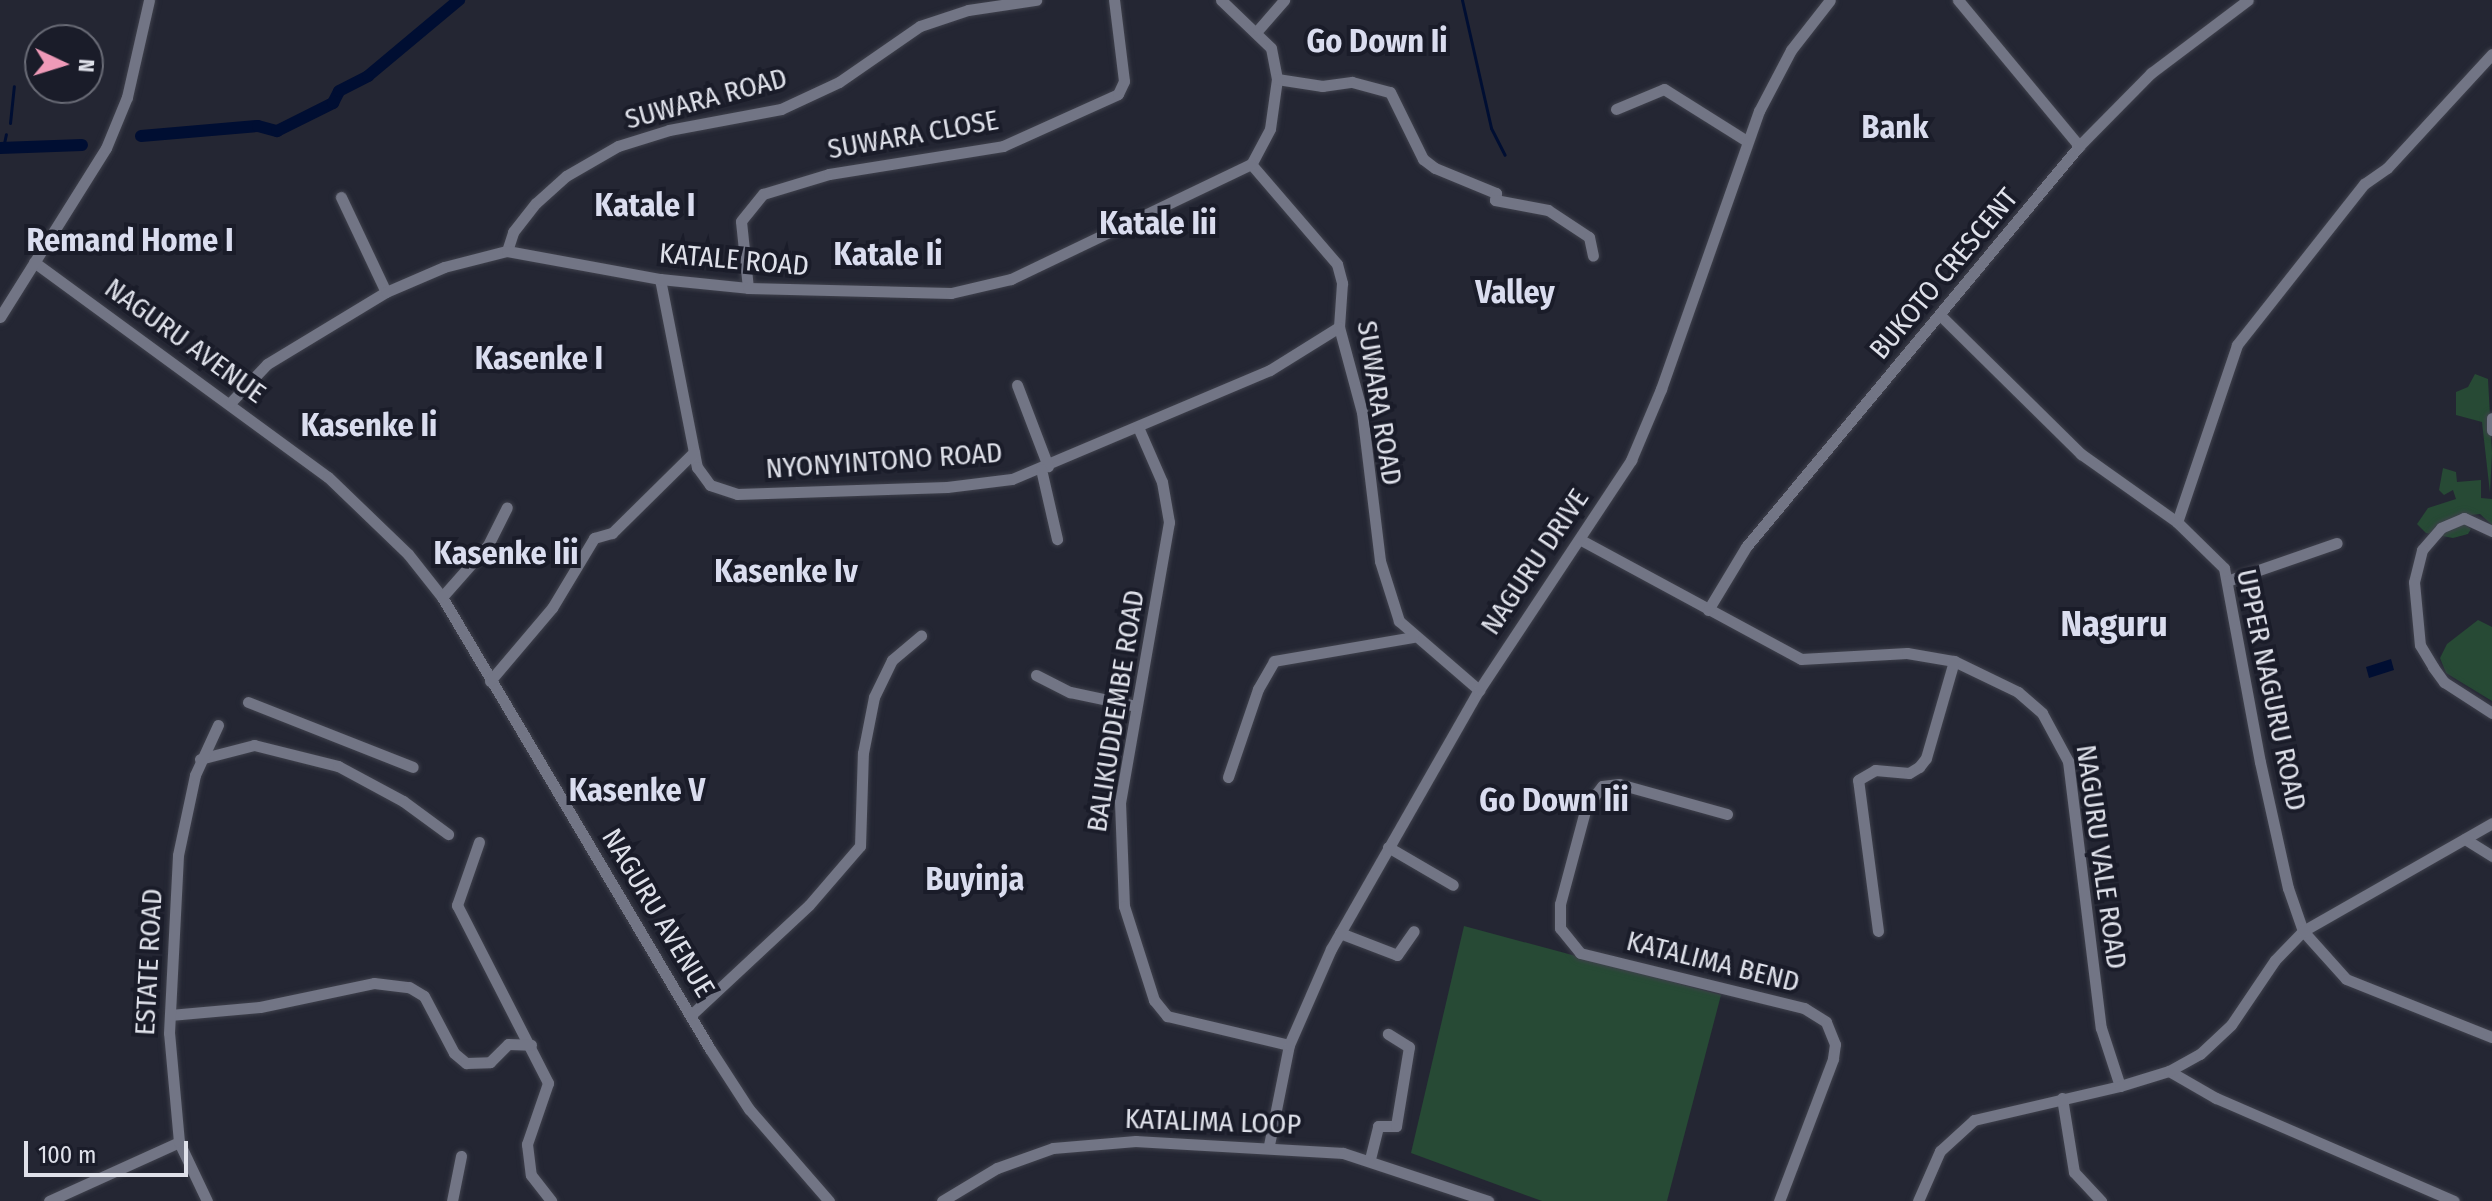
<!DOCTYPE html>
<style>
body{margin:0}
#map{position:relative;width:2492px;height:1201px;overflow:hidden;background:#242633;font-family:"Fira Sans Condensed",sans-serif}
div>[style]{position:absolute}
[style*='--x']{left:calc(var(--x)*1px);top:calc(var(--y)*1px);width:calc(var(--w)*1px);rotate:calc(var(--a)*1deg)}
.green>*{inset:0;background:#274a35}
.water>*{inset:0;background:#000e32}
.stream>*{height:3px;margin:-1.5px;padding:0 1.5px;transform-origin:1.5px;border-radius:1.5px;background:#000e32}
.canal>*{height:12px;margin:-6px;padding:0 6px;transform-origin:6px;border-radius:6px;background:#000e32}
.roads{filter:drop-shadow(0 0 2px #3f414c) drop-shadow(0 0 2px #3f414c)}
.minor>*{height:11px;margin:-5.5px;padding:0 5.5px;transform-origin:5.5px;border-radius:5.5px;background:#727585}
span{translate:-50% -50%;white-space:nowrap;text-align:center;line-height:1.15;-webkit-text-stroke:8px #1a1c29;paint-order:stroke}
.street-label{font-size:28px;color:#dfe1ea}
.quarter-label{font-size:32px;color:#daddef;font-weight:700}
.district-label{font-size:36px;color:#daddef;font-weight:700}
.north{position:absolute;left:24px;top:24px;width:80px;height:80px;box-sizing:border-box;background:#1a1c29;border:2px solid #696b76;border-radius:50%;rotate:94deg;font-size:22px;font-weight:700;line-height:32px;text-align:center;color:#dfe1ea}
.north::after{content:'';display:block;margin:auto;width:28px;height:36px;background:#ef9ab8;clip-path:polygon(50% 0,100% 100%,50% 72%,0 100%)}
.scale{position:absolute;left:24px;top:1141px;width:164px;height:36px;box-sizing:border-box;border:4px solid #dfe1ea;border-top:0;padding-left:10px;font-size:24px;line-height:28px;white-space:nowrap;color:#dfe1ea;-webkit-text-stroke:6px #1a1c29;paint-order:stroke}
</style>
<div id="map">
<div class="green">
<div style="clip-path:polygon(2475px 374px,2488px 379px,2492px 453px,2490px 493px,2482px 422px,2456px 415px,2456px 392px,2468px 387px)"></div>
<div style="clip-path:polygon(2443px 468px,2456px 472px,2457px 482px,2481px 480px,2481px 498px,2492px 499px,2492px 525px,2480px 514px,2455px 517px,2471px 529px,2468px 534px,2453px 538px,2426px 533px,2417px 524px,2428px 508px,2456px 499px,2453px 490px,2444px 495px,2439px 490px)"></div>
<div style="clip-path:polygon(2478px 620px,2492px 627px,2492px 701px,2446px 673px,2440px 658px,2447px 644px)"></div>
<div style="clip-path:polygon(1464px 926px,1721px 995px,1667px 1201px,1542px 1201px,1411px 1153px)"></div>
</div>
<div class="water">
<div style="clip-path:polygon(2391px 659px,2394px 670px,2369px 678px,2366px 667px)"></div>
</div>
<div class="stream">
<div style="--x:1462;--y:0;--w:131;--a:77.2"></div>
<div style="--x:1491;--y:128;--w:30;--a:63"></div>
<div style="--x:10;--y:123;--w:37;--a:-84"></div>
<div style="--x:3;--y:148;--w:14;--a:-78"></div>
</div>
<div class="canal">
<div style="--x:141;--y:136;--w:117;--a:-4.9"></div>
<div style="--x:258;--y:126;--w:20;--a:15"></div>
<div style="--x:277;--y:131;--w:63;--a:-26.6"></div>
<div style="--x:333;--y:103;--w:13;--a:-63"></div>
<div style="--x:339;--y:91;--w:33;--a:-27"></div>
<div style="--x:368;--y:76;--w:119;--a:-39.9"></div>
<div style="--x:0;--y:148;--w:82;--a:-2.1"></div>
</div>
<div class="roads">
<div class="minor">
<div style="--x:1221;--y:0;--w:69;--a:43.8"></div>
<div style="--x:1271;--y:48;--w:32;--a:79"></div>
<div style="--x:1277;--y:79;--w:50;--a:98"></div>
<div style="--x:1270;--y:129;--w:40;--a:118"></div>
<div style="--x:1958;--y:0;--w:190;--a:50.3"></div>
<div style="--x:1258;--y:30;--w:40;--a:-49"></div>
<div style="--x:2492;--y:54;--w:155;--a:132.6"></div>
<div style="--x:2387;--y:168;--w:28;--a:145"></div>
<div style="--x:2364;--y:184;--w:205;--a:128.3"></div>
<div style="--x:2237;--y:345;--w:187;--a:108.7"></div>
<div style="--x:2177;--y:522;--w:66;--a:44.4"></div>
<div style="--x:2224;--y:568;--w:197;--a:79.5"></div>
<div style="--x:2260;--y:762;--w:129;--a:77.5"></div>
<div style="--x:2288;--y:888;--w:46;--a:70.8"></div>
<div style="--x:2303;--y:931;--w:64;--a:48.1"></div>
<div style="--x:2346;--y:979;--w:157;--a:21.7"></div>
<div style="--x:1277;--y:79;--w:46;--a:8.8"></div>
<div style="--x:1322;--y:86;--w:30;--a:-8"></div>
<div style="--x:1352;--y:82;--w:39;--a:15"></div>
<div style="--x:1390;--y:92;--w:75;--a:63.8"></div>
<div style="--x:1423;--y:159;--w:15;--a:37"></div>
<div style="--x:1435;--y:168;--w:66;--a:22.3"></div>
<div style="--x:1496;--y:193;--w:7;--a:98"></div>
<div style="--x:1495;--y:200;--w:54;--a:10.7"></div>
<div style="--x:1548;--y:210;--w:49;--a:33.4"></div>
<div style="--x:1589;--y:237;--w:19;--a:78"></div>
<div style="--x:1616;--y:109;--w:52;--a:-22.6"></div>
<div style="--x:1664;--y:89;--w:98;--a:32.1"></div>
<div style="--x:1251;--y:164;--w:132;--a:49.3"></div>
<div style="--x:1337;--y:264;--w:20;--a:75"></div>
<div style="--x:1342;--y:283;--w:44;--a:93.9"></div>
<div style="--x:1339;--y:327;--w:88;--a:74.9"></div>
<div style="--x:1362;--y:412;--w:150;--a:83.1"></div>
<div style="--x:1380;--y:561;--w:63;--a:72.4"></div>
<div style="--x:1399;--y:621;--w:106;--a:40.8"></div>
<div style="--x:341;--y:197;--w:105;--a:64.7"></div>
<div style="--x:507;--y:251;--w:20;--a:-72"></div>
<div style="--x:513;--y:232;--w:37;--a:-52"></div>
<div style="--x:536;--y:203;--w:40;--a:-42"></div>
<div style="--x:566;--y:176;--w:60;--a:-30"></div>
<div style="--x:618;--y:146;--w:53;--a:-17.4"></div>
<div style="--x:669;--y:130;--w:114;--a:-10.6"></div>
<div style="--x:781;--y:109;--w:64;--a:-25"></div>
<div style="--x:839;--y:82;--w:98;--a:-34.7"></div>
<div style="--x:920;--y:26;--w:51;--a:-18.4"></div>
<div style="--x:968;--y:10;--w:69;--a:-8.4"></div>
<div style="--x:34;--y:262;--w:364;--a:36.2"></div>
<div style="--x:328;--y:477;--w:111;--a:43.9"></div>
<div style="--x:408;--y:554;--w:55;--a:51.7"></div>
<div style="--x:442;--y:597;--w:525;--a:59.34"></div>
<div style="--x:710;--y:1049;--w:72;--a:57"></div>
<div style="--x:749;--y:1109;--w:122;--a:49"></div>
<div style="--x:660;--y:279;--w:192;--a:78.9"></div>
<div style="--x:697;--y:467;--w:22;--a:54"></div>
<div style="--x:710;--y:485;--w:28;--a:18"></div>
<div style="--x:737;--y:494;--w:210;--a:-1.9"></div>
<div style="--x:947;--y:487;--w:65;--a:-7"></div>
<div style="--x:1012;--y:479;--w:280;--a:-22.9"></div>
<div style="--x:1270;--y:370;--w:81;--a:-31.9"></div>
<div style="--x:748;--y:288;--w:67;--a:-96"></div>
<div style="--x:741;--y:221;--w:35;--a:-51"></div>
<div style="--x:763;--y:194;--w:69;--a:-16.9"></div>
<div style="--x:829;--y:174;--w:176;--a:-9.1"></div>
<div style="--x:1003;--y:146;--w:126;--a:-24.3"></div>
<div style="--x:1118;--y:94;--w:14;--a:-65"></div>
<div style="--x:1124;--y:81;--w:82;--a:-97"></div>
<div style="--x:1941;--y:316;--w:197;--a:44.6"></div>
<div style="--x:2081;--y:454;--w:118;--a:35.3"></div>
<div style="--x:0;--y:317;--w:199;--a:-57.9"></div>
<div style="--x:106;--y:148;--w:55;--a:-67.6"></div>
<div style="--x:127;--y:97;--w:99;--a:-77.2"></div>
<div style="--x:1017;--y:385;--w:87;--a:69.1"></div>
<div style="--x:231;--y:402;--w:52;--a:-46.5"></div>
<div style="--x:267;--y:364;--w:139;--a:-31.2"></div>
<div style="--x:386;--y:292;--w:63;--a:-23.3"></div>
<div style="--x:444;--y:267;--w:65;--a:-14.3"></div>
<div style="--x:507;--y:251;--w:156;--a:10.4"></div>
<div style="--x:660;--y:279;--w:88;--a:5.8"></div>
<div style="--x:748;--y:288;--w:203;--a:1.4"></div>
<div style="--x:951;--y:293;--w:62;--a:-13.1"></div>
<div style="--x:1011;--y:279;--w:266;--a:-25.6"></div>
<div style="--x:2492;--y:418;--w:12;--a:90"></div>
<div style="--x:1138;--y:427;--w:60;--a:66.4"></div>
<div style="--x:1162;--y:482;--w:41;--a:80.1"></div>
<div style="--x:1169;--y:522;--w:284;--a:99.9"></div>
<div style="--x:1120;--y:802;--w:104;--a:87.8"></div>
<div style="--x:1124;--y:906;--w:99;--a:72.3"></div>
<div style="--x:1154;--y:1000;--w:21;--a:51"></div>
<div style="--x:1167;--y:1016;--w:125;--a:13.4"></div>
<div style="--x:1041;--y:469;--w:72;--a:77.1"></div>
<div style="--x:2492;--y:531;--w:31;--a:-155"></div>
<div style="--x:2464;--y:518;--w:25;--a:157"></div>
<div style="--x:2441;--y:528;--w:29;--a:131"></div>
<div style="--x:2422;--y:550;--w:33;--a:104"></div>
<div style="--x:2414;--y:582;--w:63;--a:84.6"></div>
<div style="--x:2420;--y:645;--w:26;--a:59"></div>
<div style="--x:2433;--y:667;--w:19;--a:54"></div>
<div style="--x:2444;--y:682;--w:57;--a:32.9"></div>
<div style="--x:1581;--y:540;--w:250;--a:28.4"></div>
<div style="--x:1801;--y:659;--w:106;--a:-3.2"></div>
<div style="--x:1907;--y:653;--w:48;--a:9.7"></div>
<div style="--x:1954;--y:661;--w:71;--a:25.8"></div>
<div style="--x:2018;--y:692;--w:32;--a:41"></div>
<div style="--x:2042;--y:713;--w:55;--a:61.6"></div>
<div style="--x:2068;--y:761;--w:269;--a:83"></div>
<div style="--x:2101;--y:1028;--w:61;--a:71.9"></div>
<div style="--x:2227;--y:581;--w:116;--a:-19.1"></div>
<div style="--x:442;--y:597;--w:69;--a:-48.5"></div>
<div style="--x:488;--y:545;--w:42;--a:-63.4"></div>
<div style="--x:1708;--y:610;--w:74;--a:-58.9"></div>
<div style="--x:1746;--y:547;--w:521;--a:-50.29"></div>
<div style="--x:2079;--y:146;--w:103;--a:-45.4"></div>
<div style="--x:2151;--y:73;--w:121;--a:-37"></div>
<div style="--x:1036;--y:675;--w:38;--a:27"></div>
<div style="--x:1070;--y:692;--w:67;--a:12"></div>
<div style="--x:490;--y:681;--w:96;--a:-49.7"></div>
<div style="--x:552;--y:608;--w:82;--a:-59"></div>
<div style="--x:594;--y:538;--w:19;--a:-16"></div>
<div style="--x:612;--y:533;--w:115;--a:-44.6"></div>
<div style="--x:248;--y:702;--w:177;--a:21.5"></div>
<div style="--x:200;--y:759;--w:56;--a:-14.5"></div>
<div style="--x:254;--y:745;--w:87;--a:14"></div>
<div style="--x:338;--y:766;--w:74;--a:28.3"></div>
<div style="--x:403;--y:801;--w:56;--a:36.3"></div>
<div style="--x:1228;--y:777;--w:93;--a:-71.2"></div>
<div style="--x:1258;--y:689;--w:32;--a:-60"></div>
<div style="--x:1274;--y:661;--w:141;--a:-9.8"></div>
<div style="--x:1727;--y:814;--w:112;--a:-164.5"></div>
<div style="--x:1619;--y:784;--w:17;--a:173"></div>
<div style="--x:1602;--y:786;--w:26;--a:127"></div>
<div style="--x:1586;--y:807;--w:100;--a:105"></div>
<div style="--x:1560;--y:904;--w:24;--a:90"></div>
<div style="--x:1560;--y:928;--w:32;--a:51"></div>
<div style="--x:1580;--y:953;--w:231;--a:13.8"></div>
<div style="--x:1804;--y:1008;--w:26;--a:32"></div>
<div style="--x:1826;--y:1022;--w:24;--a:68"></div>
<div style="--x:1835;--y:1044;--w:15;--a:98"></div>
<div style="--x:1833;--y:1059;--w:152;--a:110.8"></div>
<div style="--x:2465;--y:839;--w:32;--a:32"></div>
<div style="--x:479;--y:842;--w:67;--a:109.2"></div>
<div style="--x:457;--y:905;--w:200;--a:62.9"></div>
<div style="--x:548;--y:1083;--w:65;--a:109"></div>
<div style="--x:527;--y:1144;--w:31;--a:83"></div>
<div style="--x:531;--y:1175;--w:33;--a:52"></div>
<div style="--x:1388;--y:847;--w:75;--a:30.3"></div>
<div style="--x:1878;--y:931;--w:152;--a:-97.5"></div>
<div style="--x:1858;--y:780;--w:20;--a:-30"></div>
<div style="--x:1875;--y:770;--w:34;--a:5"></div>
<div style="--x:1909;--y:773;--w:12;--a:-31"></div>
<div style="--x:1919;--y:767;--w:11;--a:-52"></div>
<div style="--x:1926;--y:758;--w:101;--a:-73.9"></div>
<div style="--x:1340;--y:933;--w:61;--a:21.1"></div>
<div style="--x:1397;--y:955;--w:29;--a:-55"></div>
<div style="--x:170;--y:1015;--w:90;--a:-5.1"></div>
<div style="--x:260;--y:1007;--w:116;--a:-11.9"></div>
<div style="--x:374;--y:983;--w:35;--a:7"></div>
<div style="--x:409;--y:987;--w:17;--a:31"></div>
<div style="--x:424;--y:996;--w:64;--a:62.2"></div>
<div style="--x:454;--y:1053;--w:16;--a:40"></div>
<div style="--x:466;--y:1063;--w:24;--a:-2"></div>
<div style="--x:490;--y:1062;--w:25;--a:-45"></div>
<div style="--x:508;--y:1044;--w:23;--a:2"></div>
<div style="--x:691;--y:1015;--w:161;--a:-43"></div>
<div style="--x:809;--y:905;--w:78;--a:-49.2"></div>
<div style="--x:860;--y:846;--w:93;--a:-88.2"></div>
<div style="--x:863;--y:753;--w:57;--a:-78.9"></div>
<div style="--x:874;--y:697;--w:41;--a:-64.1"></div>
<div style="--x:892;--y:660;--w:38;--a:-40"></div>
<div style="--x:2169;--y:1071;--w:54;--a:29.9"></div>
<div style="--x:2216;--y:1098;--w:259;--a:23.4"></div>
<div style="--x:2062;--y:1098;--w:75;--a:80.8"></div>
<div style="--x:2074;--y:1172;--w:40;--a:47"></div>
<div style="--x:1269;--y:1145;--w:102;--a:-78.7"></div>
<div style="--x:1289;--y:1045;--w:105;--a:-66.4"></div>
<div style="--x:1331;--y:949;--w:298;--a:-60.3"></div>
<div style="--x:1479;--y:690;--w:276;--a:-56.5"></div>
<div style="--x:1631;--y:460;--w:77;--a:-67.1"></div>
<div style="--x:1661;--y:389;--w:295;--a:-70.6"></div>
<div style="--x:1759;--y:111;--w:69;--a:-62.3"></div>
<div style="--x:1791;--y:50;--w:63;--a:-52"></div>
<div style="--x:1370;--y:1159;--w:34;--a:-76"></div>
<div style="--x:1378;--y:1126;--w:18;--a:0"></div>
<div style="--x:1396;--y:1126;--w:80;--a:-80.7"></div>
<div style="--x:1409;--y:1047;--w:25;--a:-148"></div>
<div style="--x:49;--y:1201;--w:143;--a:-24.4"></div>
<div style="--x:207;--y:1201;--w:65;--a:-115.4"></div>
<div style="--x:179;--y:1142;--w:109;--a:-95.2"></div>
<div style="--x:169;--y:1033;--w:178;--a:-87.1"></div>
<div style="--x:178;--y:855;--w:82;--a:-78"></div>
<div style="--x:195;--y:775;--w:55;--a:-65.3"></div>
<div style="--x:452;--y:1201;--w:46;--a:-78.7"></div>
<div style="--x:942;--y:1201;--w:64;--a:-31"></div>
<div style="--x:997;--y:1168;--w:59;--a:-19.7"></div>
<div style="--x:1053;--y:1148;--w:83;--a:-4.8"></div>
<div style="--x:1136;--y:1141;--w:207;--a:3.3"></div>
<div style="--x:1343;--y:1153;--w:153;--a:18.3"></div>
<div style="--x:1918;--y:1201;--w:55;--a:-66.3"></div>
<div style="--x:1940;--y:1151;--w:46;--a:-42.4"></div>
<div style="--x:1974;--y:1120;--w:150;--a:-13.1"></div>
<div style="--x:2120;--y:1086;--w:51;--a:-17"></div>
<div style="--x:2169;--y:1071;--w:35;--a:-29"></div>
<div style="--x:2200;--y:1054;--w:42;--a:-43.1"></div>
<div style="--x:2231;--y:1025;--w:78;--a:-55.9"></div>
<div style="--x:2275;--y:960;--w:40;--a:-46"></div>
<div style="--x:2303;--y:931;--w:218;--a:-29.7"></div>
</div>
</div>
<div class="street-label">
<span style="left:706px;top:99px;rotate:-15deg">SUWARA ROAD</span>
<span style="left:913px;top:135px;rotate:-10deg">SUWARA CLOSE</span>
<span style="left:734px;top:260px;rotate:5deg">KATALE ROAD</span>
<span style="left:1944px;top:274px;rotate:-50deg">BUKOTO CRESCENT</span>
<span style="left:185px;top:341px;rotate:36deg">NAGURU AVENUE</span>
<span style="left:1379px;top:403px;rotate:81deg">SUWARA ROAD</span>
<span style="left:884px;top:461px;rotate:-4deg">NYONYINTONO ROAD</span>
<span style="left:1535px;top:562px;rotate:-56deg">NAGURU DRIVE</span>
<span style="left:2271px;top:690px;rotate:78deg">UPPER NAGURU ROAD</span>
<span style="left:1116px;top:711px;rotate:-81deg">BALIKUDDEMBE ROAD</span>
<span style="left:2101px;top:857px;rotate:82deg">NAGURU VALE ROAD</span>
<span style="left:658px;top:913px;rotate:59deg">NAGURU AVENUE</span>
<span style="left:149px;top:962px;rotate:-87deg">ESTATE ROAD</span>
<span style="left:1713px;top:962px;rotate:14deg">KATALIMA BEND</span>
<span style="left:1213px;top:1122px;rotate:2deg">KATALIMA LOOP</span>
</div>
<div class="quarter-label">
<span style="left:1377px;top:41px">Go Down Ii</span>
<span style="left:1895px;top:127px">Bank</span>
<span style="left:645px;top:205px">Katale I</span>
<span style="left:1158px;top:223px">Katale Iii</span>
<span style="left:130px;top:240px">Remand Home I</span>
<span style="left:888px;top:254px">Katale Ii</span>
<span style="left:1515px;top:292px">Valley</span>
<span style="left:539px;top:358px">Kasenke I</span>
<span style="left:369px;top:425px">Kasenke Ii</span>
<span style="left:506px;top:553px">Kasenke Iii</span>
<span style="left:786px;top:571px">Kasenke Iv</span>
<span style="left:637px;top:790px">Kasenke V</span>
<span style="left:1554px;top:800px">Go Down Iii</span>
<span style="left:975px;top:879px">Buyinja</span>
</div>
<div class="district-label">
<span style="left:2114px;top:625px">Naguru</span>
</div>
<div class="north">N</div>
<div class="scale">100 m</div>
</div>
